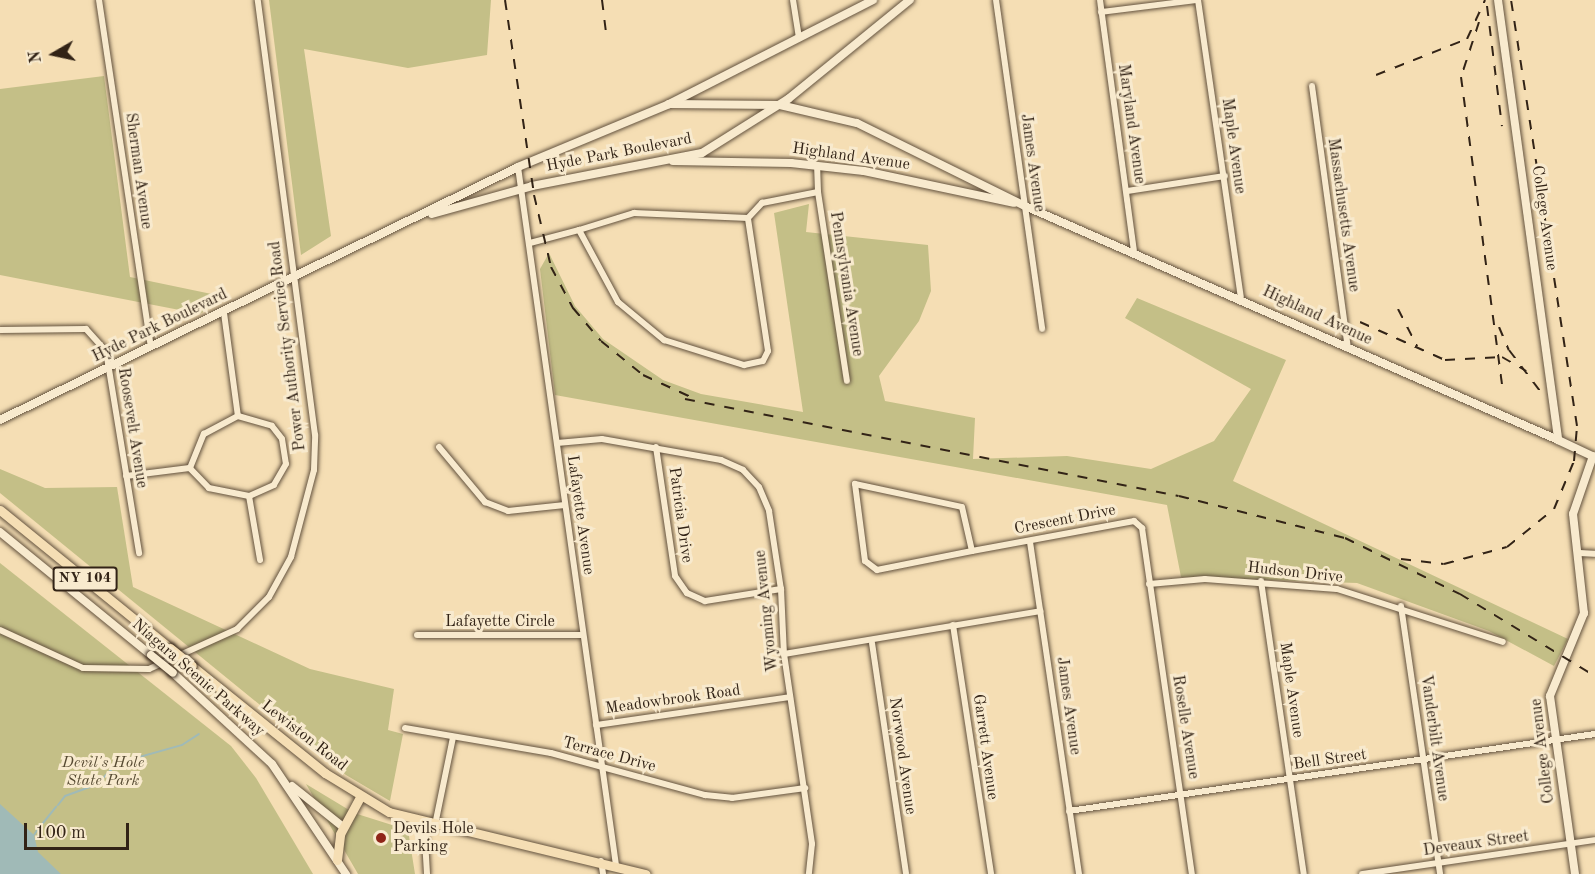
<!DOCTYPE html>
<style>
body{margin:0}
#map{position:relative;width:1595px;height:874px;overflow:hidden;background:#f5deb4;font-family:"Old Standard TT",serif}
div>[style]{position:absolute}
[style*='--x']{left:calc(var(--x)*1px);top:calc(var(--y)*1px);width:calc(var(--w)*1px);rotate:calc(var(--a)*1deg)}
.green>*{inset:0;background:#c4bf87}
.water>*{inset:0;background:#a0bab7}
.stream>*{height:2px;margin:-1px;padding:0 1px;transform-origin:1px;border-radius:1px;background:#a0bab7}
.roads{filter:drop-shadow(0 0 2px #63523e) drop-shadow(0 0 2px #63523e)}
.minor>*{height:6px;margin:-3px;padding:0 3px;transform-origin:3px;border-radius:3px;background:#f8eace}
.tertiary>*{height:8px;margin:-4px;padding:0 4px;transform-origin:4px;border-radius:4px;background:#f8eace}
.secondary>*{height:8px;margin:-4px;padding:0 4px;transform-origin:4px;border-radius:4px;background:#f8eace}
.primary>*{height:9px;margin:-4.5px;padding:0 4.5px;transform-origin:4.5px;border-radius:4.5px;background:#f5deb4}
.rail>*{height:2px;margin-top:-1px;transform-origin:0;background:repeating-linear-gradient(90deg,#322316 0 10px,transparent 0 20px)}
.bridges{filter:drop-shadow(0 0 2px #322316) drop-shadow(0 0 2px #322316)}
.secondary-bridge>*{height:8px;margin:-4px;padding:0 4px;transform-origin:4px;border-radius:4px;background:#f8eace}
.primary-bridge>*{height:9px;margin:-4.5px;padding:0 4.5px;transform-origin:4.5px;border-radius:4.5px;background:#f5deb4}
.dots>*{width:16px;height:16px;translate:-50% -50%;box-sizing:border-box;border:3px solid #f8eace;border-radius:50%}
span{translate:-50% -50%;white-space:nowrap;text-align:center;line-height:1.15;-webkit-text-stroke:6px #f8eace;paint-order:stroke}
.shield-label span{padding:2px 4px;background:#f8eace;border:2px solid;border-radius:4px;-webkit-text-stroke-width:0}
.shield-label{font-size:15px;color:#322316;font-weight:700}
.street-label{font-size:16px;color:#322316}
.park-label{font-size:16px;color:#564a32;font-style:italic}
.poi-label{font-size:16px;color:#322316}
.left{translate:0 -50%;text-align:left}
.north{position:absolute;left:24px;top:24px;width:60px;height:60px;-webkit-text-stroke:4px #f8eace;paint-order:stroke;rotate:261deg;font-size:16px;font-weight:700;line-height:24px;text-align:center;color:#322316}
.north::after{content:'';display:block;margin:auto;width:21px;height:27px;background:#322316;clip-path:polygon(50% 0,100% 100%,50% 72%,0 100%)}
.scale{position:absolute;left:24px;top:823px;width:105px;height:27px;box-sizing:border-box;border:3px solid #322316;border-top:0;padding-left:8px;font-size:18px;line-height:21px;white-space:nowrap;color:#322316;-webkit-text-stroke:4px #f8eace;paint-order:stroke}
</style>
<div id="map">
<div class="green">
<div style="clip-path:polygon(269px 0,491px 0,487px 55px,408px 68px,304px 49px,331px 236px,301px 255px)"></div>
<div style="clip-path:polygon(104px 76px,130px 277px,226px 297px,200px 314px,0 275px,0 89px)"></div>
<div style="clip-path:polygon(809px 204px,806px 232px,928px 245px,931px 291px,919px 321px,879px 376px,885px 401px,975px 418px,973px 459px,1067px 456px,1151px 469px,1214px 441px,1251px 389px,1125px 318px,1137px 298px,1286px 360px,1233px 481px,1568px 639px,1554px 666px,1489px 631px,1357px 583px,1181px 577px,1167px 505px,555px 395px,540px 269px,549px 253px,575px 306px,603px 339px,663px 380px,701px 394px,803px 412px,774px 213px)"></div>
<div style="clip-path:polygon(0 469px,45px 488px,117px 487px,133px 587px,310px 669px,394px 689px,388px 730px,403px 734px,390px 801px,346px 775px,0 493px)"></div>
<div style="clip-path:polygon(0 563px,231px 746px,256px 778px,313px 874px,49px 874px,0 805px)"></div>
<div style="clip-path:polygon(306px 784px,354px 813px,408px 830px,415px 874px,358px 874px)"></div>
</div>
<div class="water">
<div style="clip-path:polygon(0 804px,34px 835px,38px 852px,61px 874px,0 874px)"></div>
</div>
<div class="stream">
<div style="--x:58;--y:805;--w:11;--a:-52"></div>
<div style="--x:65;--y:796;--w:33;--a:-20"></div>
<div style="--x:96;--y:785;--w:31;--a:-45"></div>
<div style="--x:118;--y:763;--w:66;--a:-15.7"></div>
<div style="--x:182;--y:745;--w:20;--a:-33"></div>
<div style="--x:43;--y:823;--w:21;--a:-51"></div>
<div style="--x:34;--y:835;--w:11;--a:-56"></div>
</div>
<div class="roads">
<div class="minor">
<div style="--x:99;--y:0;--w:350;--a:81.5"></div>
<div style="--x:793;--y:0;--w:38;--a:81"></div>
<div style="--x:996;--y:0;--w:332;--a:82"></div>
<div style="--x:1100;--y:0;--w:253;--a:82.3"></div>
<div style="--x:1198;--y:0;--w:300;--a:81.8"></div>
<div style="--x:1101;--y:12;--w:97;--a:-7.1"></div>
<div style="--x:1312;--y:86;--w:265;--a:82.2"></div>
<div style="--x:518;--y:167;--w:705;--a:82.01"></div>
<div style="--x:1127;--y:191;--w:99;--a:-8.7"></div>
<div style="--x:818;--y:192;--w:191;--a:81.3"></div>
<div style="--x:579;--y:230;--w:58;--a:-17.2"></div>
<div style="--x:634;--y:213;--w:114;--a:2.5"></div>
<div style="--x:748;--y:218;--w:21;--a:-47"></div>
<div style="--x:762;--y:203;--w:57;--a:-11.1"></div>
<div style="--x:818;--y:192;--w:26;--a:-92"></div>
<div style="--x:530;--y:243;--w:51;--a:-14.9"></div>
<div style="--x:579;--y:230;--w:82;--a:61.6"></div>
<div style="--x:618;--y:302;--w:60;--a:39.6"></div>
<div style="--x:664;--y:340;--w:84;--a:17.4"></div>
<div style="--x:744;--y:365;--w:19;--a:-12"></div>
<div style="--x:763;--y:361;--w:11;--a:-63"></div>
<div style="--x:768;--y:351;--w:134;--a:-98.6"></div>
<div style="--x:224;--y:313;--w:104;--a:82.3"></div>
<div style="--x:0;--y:330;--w:86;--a:-0.7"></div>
<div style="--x:86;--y:329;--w:30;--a:48"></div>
<div style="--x:106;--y:351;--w:205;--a:80.7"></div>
<div style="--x:238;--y:416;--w:35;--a:16"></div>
<div style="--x:272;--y:426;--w:16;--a:52"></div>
<div style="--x:282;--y:439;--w:25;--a:81"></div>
<div style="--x:286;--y:464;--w:24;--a:120"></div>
<div style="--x:274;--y:485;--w:27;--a:156"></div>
<div style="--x:249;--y:496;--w:41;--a:-168.7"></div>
<div style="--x:209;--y:488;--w:28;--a:-134"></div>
<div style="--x:190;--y:468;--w:37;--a:-68"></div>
<div style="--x:204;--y:434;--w:38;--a:-28"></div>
<div style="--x:557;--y:443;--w:45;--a:-5.1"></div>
<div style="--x:602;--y:439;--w:121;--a:10"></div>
<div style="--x:721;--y:460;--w:24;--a:24"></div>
<div style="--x:743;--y:470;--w:23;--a:47"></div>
<div style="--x:759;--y:487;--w:26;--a:67"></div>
<div style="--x:769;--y:511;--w:79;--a:81.3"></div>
<div style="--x:781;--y:589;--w:65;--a:87.4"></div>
<div style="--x:784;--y:654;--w:192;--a:81.6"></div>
<div style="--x:812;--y:844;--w:30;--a:96"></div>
<div style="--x:439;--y:447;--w:72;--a:50.1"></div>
<div style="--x:485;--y:502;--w:25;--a:21"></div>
<div style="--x:508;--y:511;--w:57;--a:-6"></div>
<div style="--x:656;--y:447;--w:130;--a:81.6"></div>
<div style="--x:675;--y:576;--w:21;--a:55"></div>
<div style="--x:687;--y:593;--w:20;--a:24"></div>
<div style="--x:705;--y:601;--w:77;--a:-9"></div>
<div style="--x:126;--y:476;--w:64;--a:-7.1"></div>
<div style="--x:855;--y:484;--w:109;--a:12.1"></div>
<div style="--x:962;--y:507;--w:45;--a:77.2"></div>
<div style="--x:972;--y:551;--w:97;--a:168.7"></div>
<div style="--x:877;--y:570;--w:15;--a:-143"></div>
<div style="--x:865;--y:561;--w:78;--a:-97.4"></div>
<div style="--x:249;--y:496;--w:65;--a:80.2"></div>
<div style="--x:1030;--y:542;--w:336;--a:81.6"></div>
<div style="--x:972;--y:551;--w:165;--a:-10.5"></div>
<div style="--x:1134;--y:521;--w:11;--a:41"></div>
<div style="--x:1142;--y:528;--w:350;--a:81.8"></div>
<div style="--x:1578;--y:553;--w:17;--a:3"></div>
<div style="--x:1261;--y:581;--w:296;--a:81.7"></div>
<div style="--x:1149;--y:584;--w:56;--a:-5.1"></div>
<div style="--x:1205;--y:579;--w:132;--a:4.3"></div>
<div style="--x:1337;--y:589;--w:174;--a:17.7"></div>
<div style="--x:1401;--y:606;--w:271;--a:81.7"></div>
<div style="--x:953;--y:625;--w:252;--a:81.3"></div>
<div style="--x:0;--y:630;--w:91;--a:24.6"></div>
<div style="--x:83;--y:668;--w:66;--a:0.9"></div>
<div style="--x:149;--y:669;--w:97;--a:-24.4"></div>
<div style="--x:237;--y:629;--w:45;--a:-45"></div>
<div style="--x:269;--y:597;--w:46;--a:-61.2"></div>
<div style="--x:291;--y:557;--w:90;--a:-75.2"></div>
<div style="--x:314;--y:470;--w:35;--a:-88"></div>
<div style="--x:315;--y:435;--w:439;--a:-97.5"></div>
<div style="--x:417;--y:635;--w:166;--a:0"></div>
<div style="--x:872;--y:643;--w:233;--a:81.6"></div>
<div style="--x:784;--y:654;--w:260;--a:-9.5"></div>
<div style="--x:596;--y:725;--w:196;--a:-8.2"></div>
<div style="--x:405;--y:728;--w:148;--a:9.7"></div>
<div style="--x:551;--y:753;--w:160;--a:15.3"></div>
<div style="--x:705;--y:795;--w:27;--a:6"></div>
<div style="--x:732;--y:798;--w:74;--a:-7.8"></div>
<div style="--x:1069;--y:811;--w:532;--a:-8.33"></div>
<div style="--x:424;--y:823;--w:51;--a:86.6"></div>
<div style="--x:435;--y:825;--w:90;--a:-78.4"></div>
<div style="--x:601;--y:861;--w:13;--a:81"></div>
<div style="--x:1362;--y:874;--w:235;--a:-8.3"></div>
</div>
<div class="tertiary">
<div style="--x:669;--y:104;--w:111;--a:0.5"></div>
<div style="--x:780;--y:105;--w:79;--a:13.2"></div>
<div style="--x:857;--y:123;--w:187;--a:26.3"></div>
<div style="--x:1025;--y:206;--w:582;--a:23.7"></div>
<div style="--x:673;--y:161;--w:118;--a:1"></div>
<div style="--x:791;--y:163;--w:73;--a:6.3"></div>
<div style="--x:864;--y:171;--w:153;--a:12"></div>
</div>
<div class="secondary">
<div style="--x:1498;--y:0;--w:444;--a:82.2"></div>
<div style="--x:1558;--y:440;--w:38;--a:25"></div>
<div style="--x:1593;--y:456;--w:61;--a:109"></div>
<div style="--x:1573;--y:514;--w:100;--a:83.7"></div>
<div style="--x:1584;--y:613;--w:90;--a:112.3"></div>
<div style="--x:1550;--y:696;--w:180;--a:82"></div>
<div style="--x:432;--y:214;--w:104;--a:-15.6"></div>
<div style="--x:532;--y:186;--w:173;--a:-11"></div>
<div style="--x:702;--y:153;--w:102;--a:-32.1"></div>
<div style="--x:788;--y:99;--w:157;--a:-39.1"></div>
<div style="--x:0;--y:420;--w:576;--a:-26.03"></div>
<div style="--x:518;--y:167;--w:164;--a:-22.6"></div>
<div style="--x:669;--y:104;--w:229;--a:-27"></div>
<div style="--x:0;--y:532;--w:195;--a:39.2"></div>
<div style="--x:173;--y:673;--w:134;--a:42.6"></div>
<div style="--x:272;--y:764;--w:133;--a:56.1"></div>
<div style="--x:292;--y:786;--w:65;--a:38.8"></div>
</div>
<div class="primary">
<div style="--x:0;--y:510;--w:219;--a:39.1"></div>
<div style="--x:192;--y:666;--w:171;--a:38.8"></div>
<div style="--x:325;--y:773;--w:75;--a:31.4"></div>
<div style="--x:389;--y:812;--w:264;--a:13.6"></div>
<div style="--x:337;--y:860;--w:26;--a:-83"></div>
<div style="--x:340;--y:834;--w:42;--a:-61.6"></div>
</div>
</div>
<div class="rail">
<div style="--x:505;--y:0;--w:197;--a:81.5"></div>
<div style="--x:534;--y:195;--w:74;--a:76.7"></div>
<div style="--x:551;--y:267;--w:47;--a:61.8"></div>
<div style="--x:573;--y:308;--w:43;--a:49.7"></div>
<div style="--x:601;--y:341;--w:54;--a:39"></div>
<div style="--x:643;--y:375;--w:55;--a:24.7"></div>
<div style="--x:602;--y:0;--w:34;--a:83"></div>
<div style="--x:1487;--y:6;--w:121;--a:82.9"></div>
<div style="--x:1479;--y:22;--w:58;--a:108.1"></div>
<div style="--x:1461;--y:77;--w:310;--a:82.4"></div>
<div style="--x:1376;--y:75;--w:98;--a:-21.6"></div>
<div style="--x:1467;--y:39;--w:43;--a:-65.2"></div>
<div style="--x:1398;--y:309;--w:42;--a:62.8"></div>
<div style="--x:1360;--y:322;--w:93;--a:24.1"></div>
<div style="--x:1445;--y:360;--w:57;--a:-3"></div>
<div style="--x:1502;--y:357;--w:28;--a:30"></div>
<div style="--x:1499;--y:327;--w:25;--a:67"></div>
<div style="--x:1509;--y:350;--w:56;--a:52.9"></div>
<div style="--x:685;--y:399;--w:503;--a:11.11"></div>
<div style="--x:1179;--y:496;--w:171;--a:14.2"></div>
<div style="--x:1345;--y:538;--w:128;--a:26"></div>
<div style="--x:1460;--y:594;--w:158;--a:31.3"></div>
<div style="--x:1401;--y:559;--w:43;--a:6.6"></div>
<div style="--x:1444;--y:564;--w:65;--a:-15.1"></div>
<div style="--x:1507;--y:547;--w:60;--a:-39"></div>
<div style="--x:1554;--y:509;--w:52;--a:-67.4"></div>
<div style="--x:1574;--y:461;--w:35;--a:-85"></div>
<div style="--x:1577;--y:426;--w:431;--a:-98.8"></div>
</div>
<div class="bridges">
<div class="secondary-bridge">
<div style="--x:151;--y:655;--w:28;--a:39"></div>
</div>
<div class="primary-bridge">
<div style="--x:170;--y:648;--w:28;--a:39"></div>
</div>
</div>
<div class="dots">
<div style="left:381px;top:838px;background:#8f2418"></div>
</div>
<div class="shield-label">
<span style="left:85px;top:579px">NY 104</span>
</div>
<div class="street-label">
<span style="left:1131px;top:124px;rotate:82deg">Maryland Avenue</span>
<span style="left:1233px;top:146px;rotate:82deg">Maple Avenue</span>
<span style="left:619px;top:153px;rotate:-11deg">Hyde Park Boulevard</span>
<span style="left:851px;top:157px;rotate:8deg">Highland Avenue</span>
<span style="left:1032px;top:163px;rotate:82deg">James Avenue</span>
<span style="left:138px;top:171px;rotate:82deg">Sherman Avenue</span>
<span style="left:1343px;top:215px;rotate:82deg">Massachusetts Avenue</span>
<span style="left:1544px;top:218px;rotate:82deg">College Avenue</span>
<span style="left:846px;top:284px;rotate:81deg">Pennsylvania Avenue</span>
<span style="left:1317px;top:316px;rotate:25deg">Highland Avenue</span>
<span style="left:160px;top:326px;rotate:-26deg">Hyde Park Boulevard</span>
<span style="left:288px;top:346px;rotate:-97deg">Power Authority Service Road</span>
<span style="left:132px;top:428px;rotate:81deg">Roosevelt Avenue</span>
<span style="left:580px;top:515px;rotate:82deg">Lafayette Avenue</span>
<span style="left:680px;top:515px;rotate:82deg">Patricia Drive</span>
<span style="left:1065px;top:520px;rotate:-11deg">Crescent Drive</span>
<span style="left:1295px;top:573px;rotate:6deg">Hudson Drive</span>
<span style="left:767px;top:611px;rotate:-96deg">Wyoming Avenue</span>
<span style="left:500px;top:622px">Lafayette Circle</span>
<span style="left:198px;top:678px;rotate:41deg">Niagara Scenic Parkway</span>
<span style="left:1291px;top:690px;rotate:82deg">Maple Avenue</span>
<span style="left:673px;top:700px;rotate:-8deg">Meadowbrook Road</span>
<span style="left:1068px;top:706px;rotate:82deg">James Avenue</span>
<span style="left:1185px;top:727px;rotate:81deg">Roselle Avenue</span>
<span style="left:304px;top:736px;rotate:38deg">Lewiston Road</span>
<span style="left:1434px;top:738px;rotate:82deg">Vanderbilt Avenue</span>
<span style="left:985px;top:747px;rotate:82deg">Garrett Avenue</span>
<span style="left:1543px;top:751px;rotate:-97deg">College Avenue</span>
<span style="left:609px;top:755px;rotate:15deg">Terrace Drive</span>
<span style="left:902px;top:756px;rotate:82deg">Norwood Avenue</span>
<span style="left:1330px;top:760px;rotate:-8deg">Bell Street</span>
<span style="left:1476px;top:844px;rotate:-8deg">Deveaux Street</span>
</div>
<div class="park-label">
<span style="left:103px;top:772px">Devil's Hole<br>State Park</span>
</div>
<div class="poi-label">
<span class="left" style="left:393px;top:838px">Devils Hole<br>Parking</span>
</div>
<div class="north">N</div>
<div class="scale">100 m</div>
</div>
